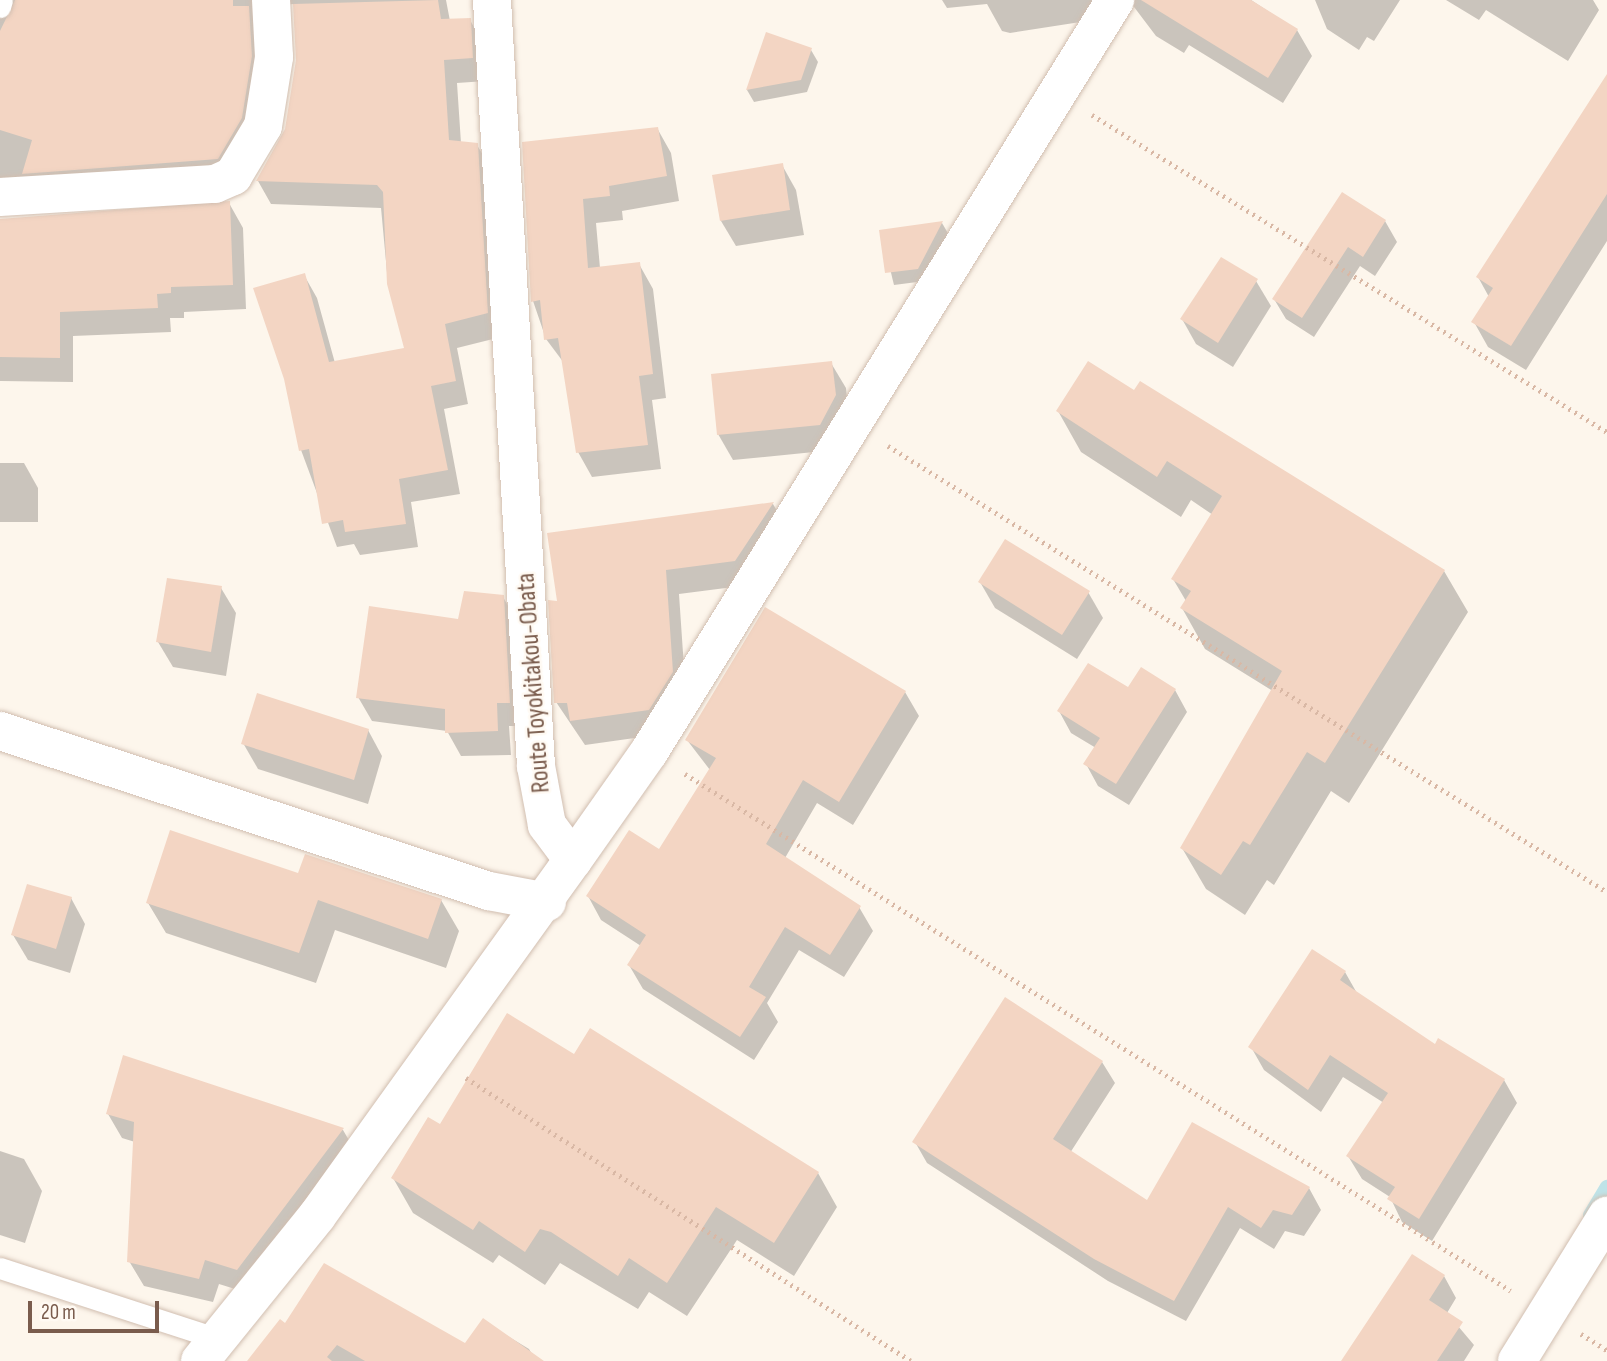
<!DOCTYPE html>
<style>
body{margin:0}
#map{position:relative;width:1607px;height:1361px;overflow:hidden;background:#fdf6ec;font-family:"Sofia Sans Condensed",sans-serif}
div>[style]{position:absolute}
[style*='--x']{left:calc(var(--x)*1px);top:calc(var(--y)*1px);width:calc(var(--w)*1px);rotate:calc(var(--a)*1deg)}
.shadow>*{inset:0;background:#0003}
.stream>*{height:14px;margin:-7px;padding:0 7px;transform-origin:7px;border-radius:7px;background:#bfe3e8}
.building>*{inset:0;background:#f3d5c3}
.path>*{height:4.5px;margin-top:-2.25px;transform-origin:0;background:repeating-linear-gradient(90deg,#d9b8a5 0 2px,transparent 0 7px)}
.roads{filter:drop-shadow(0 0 2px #d1beb0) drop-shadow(0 0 2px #d1beb0)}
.service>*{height:21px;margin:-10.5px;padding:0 10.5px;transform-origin:10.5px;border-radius:10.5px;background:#fff}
.minor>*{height:38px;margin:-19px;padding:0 19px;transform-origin:19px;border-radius:19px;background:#fff}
.secondary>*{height:38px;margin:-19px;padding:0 19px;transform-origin:19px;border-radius:19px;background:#fff}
span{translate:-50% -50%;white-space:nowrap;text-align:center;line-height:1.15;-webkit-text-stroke:5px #fffaf3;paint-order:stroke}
.street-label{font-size:26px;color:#7a5c4d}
.scale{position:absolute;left:28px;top:1301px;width:131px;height:32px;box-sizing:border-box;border:4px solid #7a5c4d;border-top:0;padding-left:9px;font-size:21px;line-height:24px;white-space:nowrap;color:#7a5c4d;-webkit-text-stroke:5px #fffaf3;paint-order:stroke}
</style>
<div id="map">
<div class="shadow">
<div style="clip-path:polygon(0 0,446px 0,450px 21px,470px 20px,483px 43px,486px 81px,457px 83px,461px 143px,477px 145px,491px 168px,501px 337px,457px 348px,468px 404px,444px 409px,460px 494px,411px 502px,418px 547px,360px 555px,354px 544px,337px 547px,301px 450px,304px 275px,317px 298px,335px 363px,406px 349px,388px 283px,381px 208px,271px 204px,258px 181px,286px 131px,297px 61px,295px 4px,273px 5px,265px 81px,223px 186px,0 209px)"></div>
<div style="clip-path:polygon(942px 0,1251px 0,1297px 30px,1312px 56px,1283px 103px,1189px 45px,1184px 53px,1156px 36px,1131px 3px,1087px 21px,1010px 33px,1002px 31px,987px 4px,947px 8px)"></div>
<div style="clip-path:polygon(1315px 0,1400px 0,1374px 41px,1367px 37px,1359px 50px,1327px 29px)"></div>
<div style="clip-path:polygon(1446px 0,1593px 0,1599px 10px,1568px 61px,1486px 10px,1479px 20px)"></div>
<div style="clip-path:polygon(767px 34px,811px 50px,818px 62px,807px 92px,754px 102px,747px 90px)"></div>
<div style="clip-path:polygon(1607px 83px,1607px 241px,1526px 370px,1488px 347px,1474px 322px,1489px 297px,1478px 277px)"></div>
<div style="clip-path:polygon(657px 128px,671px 153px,679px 201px,622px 211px,623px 220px,596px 223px,600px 268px,639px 264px,653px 289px,666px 398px,652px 400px,661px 469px,592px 477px,578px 452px,564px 363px,546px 339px,533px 301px,524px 144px)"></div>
<div style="clip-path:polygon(782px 165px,796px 190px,804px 235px,736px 246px,721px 221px,714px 176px)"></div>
<div style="clip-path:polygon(1343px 195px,1385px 221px,1397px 242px,1375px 276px,1360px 266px,1314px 337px,1286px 319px,1274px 299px)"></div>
<div style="clip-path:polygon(229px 203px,243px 228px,246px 309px,184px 312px,184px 318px,170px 318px,171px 332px,73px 336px,73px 382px,0 381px,0 225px)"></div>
<div style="clip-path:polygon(942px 223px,949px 235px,925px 281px,894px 285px,881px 232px)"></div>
<div style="clip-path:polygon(1256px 281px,1271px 306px,1233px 367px,1196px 344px,1182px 319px)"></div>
<div style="clip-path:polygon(831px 363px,846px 388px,849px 422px,834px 450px,733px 460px,718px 434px)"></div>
<div style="clip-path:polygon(1058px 411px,1444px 571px,1468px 612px,1349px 803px,1331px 791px,1274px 885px,1267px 880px,1245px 915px,1206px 889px,1182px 848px,1273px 691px,1205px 649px,1182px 608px,1186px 601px,1173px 579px,1213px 515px,1191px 500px,1181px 517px,1081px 452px)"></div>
<div style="clip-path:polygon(0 463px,24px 463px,38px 488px,38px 522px,0 522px)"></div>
<div style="clip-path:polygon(773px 504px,787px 528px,749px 585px,679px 594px,686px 697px,663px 734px,585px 745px,556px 702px,559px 603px,549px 534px)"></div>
<div style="clip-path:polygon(980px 582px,1088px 592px,1103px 618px,1077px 659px,995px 608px)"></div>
<div style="clip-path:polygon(221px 588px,236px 613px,226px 676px,173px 667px,158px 642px)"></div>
<div style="clip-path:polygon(503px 597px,517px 621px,523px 726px,509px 726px,511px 755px,461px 756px,447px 731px,372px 721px,358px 697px,460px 621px)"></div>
<div style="clip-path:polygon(1129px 689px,1175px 690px,1187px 712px,1129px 805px,1098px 786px,1086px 764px,1096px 748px,1071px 733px,1059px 711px)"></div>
<div style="clip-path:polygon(905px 692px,919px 716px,853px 825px,817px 803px,785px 858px,859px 907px,873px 931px,844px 977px,799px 950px,767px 1003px,778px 1022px,754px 1060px,643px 989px,629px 965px,641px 946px,601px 920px,588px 896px,659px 852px,710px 770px,687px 740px)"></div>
<div style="clip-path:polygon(368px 730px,382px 756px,368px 804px,258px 769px,243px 743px)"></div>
<div style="clip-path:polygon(300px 875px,441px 900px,459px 931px,446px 968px,335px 930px,316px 983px,166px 933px,148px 903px)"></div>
<div style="clip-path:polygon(71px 898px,85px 924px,70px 973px,28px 960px,13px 935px)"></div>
<div style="clip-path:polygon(1345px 972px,1358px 995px,1436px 1047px,1504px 1080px,1517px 1103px,1432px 1241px,1402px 1222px,1390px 1197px,1362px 1179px,1348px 1156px,1384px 1103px,1343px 1077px,1321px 1112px,1264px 1070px,1251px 1047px)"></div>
<div style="clip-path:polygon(575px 1056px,818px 1173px,837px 1207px,794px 1276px,737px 1240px,687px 1316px,649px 1292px,638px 1309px,560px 1263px,545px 1285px,499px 1255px,493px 1263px,413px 1213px,393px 1178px,441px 1126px)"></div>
<div style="clip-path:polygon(124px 1058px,343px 1130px,357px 1154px,251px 1294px,219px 1284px,213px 1302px,144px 1286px,129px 1261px,135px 1142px,122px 1138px,108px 1114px)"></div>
<div style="clip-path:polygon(1102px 1062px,1115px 1083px,1070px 1153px,1147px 1202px,1309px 1188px,1321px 1210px,1304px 1236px,1285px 1231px,1274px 1249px,1240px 1228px,1186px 1321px,1108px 1281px,927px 1163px,915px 1142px)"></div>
<div style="clip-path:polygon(0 1151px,24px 1159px,42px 1191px,25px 1243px,0 1235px)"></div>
<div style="clip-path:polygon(1444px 1276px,1456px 1298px,1447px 1313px,1474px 1345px,1464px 1361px,1353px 1361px)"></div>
<div style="clip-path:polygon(483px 1321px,529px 1349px,536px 1361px,249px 1361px,286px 1325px,466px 1346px)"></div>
</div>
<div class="stream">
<div style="--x:1590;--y:1215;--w:33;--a:-59"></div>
</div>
<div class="building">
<div style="clip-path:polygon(15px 0,233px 0,233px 6px,249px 6px,252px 56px,242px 118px,218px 159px,22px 174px,32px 140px,0 130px,0 31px)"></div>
<div style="clip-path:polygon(438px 0,441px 19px,471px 18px,473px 58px,444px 60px,449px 140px,478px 143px,488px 313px,445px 324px,456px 381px,431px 386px,448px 470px,399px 479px,406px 524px,345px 532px,343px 520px,322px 524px,309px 449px,299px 451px,284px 379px,253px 288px,305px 273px,329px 362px,404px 348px,387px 284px,383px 192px,377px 185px,256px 181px,285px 129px,296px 60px,293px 4px)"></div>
<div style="clip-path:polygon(1141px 0,1251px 0,1298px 29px,1268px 78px)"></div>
<div style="clip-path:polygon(766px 32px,812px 48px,801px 80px,746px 90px)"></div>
<div style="clip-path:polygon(1607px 74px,1607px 194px,1511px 346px,1471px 322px,1493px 288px,1476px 277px)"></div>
<div style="clip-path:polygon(658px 127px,667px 176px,609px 186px,610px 196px,583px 199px,588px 268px,640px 262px,653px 374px,639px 376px,648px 445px,576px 453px,558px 338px,544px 340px,540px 300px,531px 302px,522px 142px)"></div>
<div style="clip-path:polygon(783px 163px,790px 210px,720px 221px,712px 175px)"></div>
<div style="clip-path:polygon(1342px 192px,1386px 220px,1363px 257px,1348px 247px,1302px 318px,1272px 299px)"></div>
<div style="clip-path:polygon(230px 201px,233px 285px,171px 287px,171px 293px,157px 294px,158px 308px,60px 312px,60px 358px,0 357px,0 219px)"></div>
<div style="clip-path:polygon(943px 221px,918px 269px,885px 273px,879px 230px)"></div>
<div style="clip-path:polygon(1221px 257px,1258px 279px,1218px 343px,1180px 319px)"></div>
<div style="clip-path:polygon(832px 361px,836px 395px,820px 425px,717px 435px,711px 374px)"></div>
<div style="clip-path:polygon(1088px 361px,1134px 390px,1140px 381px,1445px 570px,1325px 763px,1307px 752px,1250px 845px,1243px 841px,1221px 875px,1180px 848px,1282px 671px,1180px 608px,1191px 591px,1171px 579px,1222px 496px,1167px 461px,1157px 477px,1056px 411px)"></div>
<div style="clip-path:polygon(774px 502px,735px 561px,666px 570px,673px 672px,649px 710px,570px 721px,567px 703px,554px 703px,548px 600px,557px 601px,547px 533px)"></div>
<div style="clip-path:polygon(1005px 539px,1090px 591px,1062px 635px,978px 582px)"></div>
<div style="clip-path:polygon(167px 578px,222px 586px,211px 652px,156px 642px)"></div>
<div style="clip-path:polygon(464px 591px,504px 595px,510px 703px,497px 703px,498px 731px,445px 733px,445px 709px,356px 698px,369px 606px,458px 619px)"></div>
<div style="clip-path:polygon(765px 607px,906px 691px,839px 802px,803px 780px,766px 844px,861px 906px,830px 955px,785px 927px,749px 987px,766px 997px,740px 1037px,627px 965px,646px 935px,586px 896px,629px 830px,659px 849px,716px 758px,685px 740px)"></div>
<div style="clip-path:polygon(1088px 663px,1128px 687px,1141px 667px,1176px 689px,1116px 784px,1083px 764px,1100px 738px,1057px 711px)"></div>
<div style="clip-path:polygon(257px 693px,369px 729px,354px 780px,241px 744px)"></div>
<div style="clip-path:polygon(170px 830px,298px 873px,305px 854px,442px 899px,428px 939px,318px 900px,299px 953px,146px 903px)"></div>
<div style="clip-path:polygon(27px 884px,72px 897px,56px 949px,11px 935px)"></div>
<div style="clip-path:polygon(1312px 949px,1346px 971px,1340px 980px,1350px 987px,1435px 1044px,1438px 1038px,1505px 1079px,1419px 1219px,1387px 1199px,1395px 1187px,1346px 1156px,1388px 1093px,1330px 1055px,1308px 1090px,1248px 1047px)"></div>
<div style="clip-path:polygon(1005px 997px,1103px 1061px,1053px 1139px,1147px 1200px,1192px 1122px,1310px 1187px,1292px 1215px,1273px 1210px,1261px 1228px,1228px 1207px,1174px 1301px,1094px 1259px,912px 1142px)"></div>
<div style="clip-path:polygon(507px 1013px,574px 1054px,590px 1028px,819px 1172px,774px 1243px,716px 1207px,667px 1283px,629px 1258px,618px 1276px,551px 1232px,540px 1229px,525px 1252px,479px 1221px,473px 1230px,391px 1178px,428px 1117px,440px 1124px)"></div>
<div style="clip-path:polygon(123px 1055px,344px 1128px,237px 1270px,205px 1260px,199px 1279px,127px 1262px,134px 1122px,106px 1114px)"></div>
<div style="clip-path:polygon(1412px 1254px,1445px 1275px,1429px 1300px,1463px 1322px,1437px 1361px,1341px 1361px)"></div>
<div style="clip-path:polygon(324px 1263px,465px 1343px,483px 1318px,544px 1361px,365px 1361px,337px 1345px,327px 1357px,332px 1361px,247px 1361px,280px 1319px,285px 1323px)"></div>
</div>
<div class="path">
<div style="--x:1092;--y:115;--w:605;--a:31.61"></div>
<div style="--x:888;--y:446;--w:846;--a:31.81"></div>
<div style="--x:685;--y:774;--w:974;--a:32.04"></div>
<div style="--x:466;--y:1078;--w:527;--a:32.45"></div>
<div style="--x:1581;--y:1334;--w:31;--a:32"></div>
</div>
<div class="roads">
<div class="service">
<div style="--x:0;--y:7;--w:7;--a:-74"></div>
<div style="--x:0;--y:1268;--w:229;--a:18"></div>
</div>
<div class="minor">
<div style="--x:0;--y:197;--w:215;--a:-3.5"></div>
<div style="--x:215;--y:184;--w:20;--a:-24"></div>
<div style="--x:233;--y:176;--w:58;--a:-59"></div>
<div style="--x:263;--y:126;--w:70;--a:-80.9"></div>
<div style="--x:274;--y:57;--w:57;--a:-93"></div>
<div style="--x:0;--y:731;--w:515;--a:18.12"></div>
<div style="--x:489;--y:891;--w:59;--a:10.7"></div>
<div style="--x:573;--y:860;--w:132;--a:-54.9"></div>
<div style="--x:649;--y:752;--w:885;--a:-58.21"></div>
<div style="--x:1517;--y:1361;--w:171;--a:-58.2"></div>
</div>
<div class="secondary">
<div style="--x:200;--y:1361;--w:186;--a:-51.1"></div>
<div style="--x:317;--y:1216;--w:438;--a:-54.3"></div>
<div style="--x:573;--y:860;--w:44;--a:-126.6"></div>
<div style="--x:547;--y:825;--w:60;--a:-100.6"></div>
<div style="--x:536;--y:766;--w:767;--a:-93.29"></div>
</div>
</div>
<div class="street-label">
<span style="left:534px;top:683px;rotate:-94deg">Route Toyokitakou-Obata</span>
</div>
<div class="scale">20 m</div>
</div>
